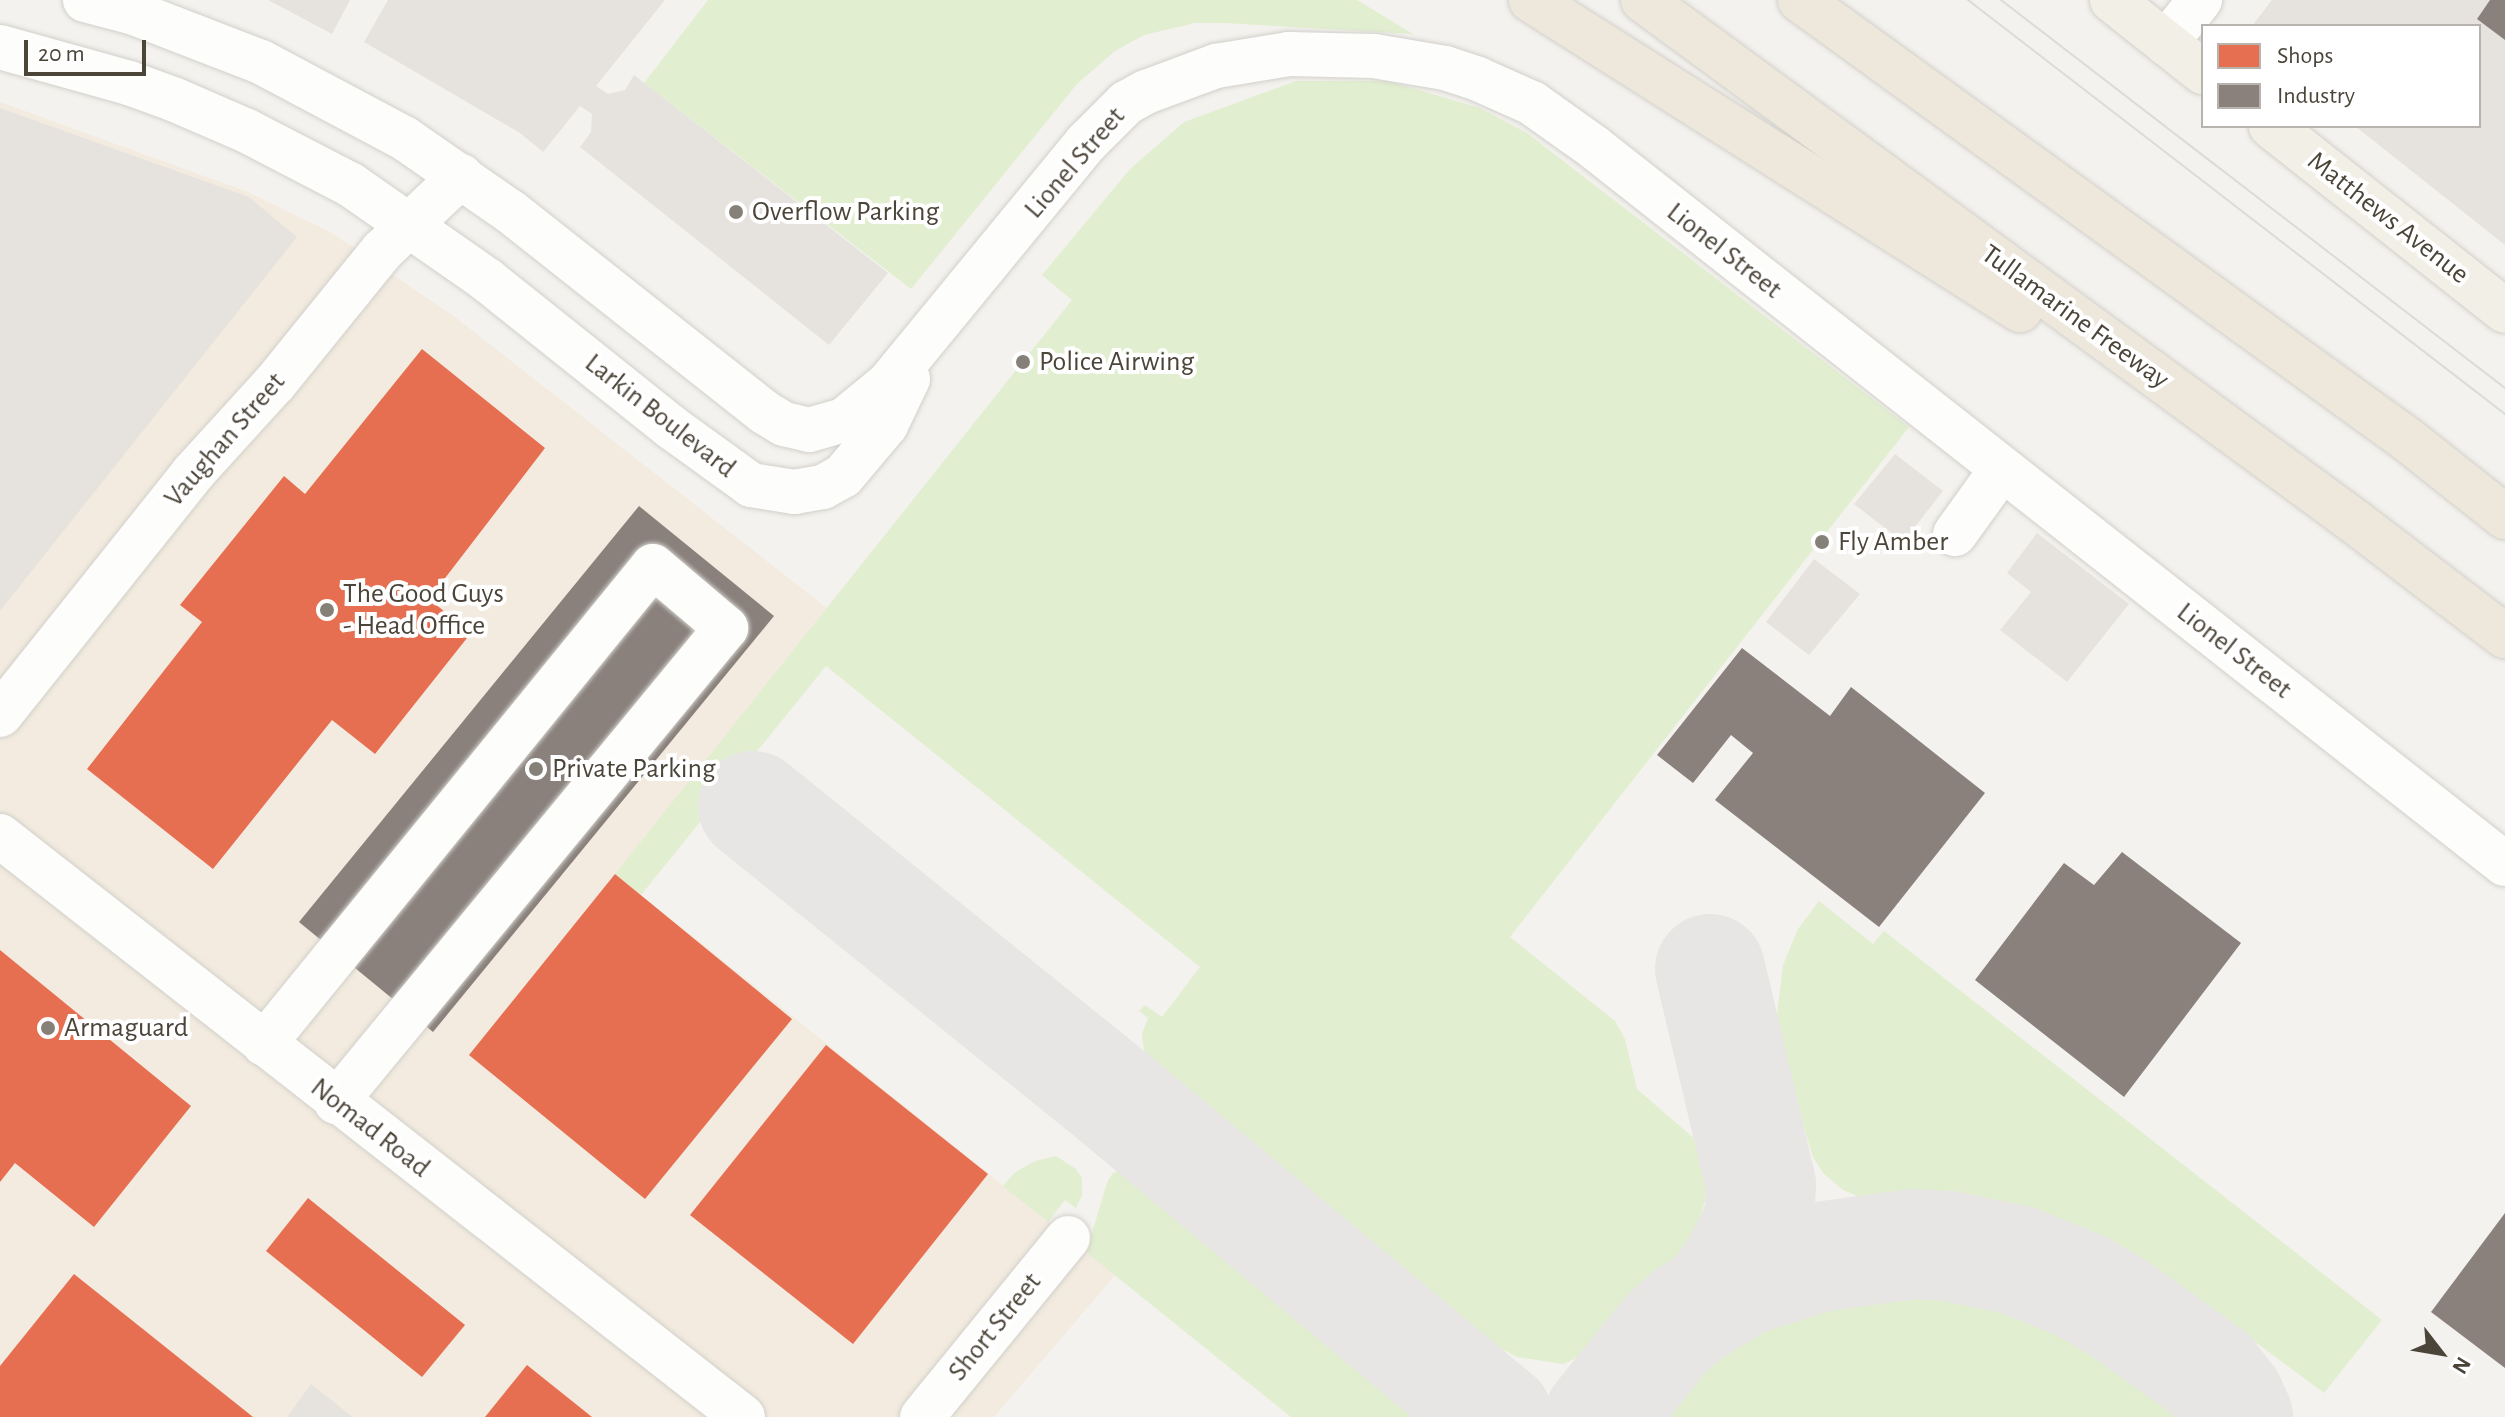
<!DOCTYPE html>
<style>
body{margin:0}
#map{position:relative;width:2505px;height:1417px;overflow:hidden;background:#f4f2ee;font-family:"Alegreya Sans",sans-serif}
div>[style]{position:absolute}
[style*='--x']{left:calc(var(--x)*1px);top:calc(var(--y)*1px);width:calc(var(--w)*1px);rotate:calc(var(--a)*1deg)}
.commercial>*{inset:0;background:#f3ebdf}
.industrial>*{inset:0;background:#e6e2de}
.green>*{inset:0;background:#e1eecf}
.parking>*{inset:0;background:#e6e3df}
.shops>*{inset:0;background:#e76f51}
.industry>*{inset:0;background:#8a817c}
.taxiway>*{height:110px;margin:-55px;padding:0 55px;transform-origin:55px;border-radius:55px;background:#e8e6e4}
.roads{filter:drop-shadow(0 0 2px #d2d0cb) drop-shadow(0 0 2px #d2d0cb)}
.minor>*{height:44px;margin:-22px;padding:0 22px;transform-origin:22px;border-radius:22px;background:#fdfdfc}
.major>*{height:44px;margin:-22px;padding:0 22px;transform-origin:22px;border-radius:22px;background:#f2efe6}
.highway>*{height:44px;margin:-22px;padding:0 22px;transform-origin:22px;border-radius:22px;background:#ede8db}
.tram>*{height:2px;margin:-1px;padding:0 1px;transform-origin:1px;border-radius:1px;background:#dbdbda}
.dots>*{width:22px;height:22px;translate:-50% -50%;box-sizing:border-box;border:4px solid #fff;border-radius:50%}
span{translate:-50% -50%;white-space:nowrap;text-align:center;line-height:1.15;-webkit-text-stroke:8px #fff;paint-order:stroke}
.street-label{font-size:28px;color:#4b4439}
.poi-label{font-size:28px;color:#4b4439}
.left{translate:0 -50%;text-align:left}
.legend{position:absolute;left:2201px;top:24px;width:280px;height:104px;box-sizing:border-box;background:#fff;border:2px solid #b7b4b0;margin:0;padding:10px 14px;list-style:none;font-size:24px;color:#4b4439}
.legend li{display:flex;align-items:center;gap:16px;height:40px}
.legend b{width:40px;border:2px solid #b7b4b0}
.north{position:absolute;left:2401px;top:1313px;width:80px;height:80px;-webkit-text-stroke:6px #fff;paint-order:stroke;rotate:121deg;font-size:22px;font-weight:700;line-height:32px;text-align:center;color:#4b4439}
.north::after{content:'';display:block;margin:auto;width:28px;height:36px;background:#4b4439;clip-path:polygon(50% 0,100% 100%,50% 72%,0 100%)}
.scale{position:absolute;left:24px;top:40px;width:122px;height:36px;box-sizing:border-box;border:4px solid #4b4439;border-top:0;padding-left:10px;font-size:24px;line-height:28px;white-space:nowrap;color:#4b4439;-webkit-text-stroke:6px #fff;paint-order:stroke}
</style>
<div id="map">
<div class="commercial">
<div style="clip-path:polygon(0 102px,248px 192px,332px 233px,455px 317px,827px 608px,615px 874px,1115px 1275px,994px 1417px,0 1417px)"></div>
</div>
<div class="industrial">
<div style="clip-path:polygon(2272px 0,2505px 0,2505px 245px,2355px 126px,2479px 126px,2479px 26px,2252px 26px)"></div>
</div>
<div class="green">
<div style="clip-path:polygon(708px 0,1357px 0,1413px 34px,1223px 23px,1195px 23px,1144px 35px,1115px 51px,1077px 84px,911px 289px,644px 83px)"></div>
<div style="clip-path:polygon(1296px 81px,1388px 81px,1480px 108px,1527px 133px,1909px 427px,1510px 937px,1615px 1021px,1625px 1039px,1637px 1089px,1711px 1153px,1705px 1201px,1695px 1234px,1662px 1286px,1604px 1346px,1563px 1364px,1517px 1357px,1491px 1343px,1157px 1073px,1144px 1050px,1142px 1034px,1148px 1018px,1139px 1011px,1145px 1005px,1162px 1017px,1200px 967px,826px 666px,641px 895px,615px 874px,1072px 300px,1042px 275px,1130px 169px,1184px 122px)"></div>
<div style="clip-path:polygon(1819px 901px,1873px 944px,1884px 931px,2382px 1320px,2324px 1393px,2208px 1307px,2114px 1251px,2044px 1217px,1990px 1203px,1864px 1199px,1843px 1190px,1823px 1173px,1813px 1157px,1778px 1041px,1777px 1015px,1783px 965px,1798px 929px)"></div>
<div style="clip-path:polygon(1056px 1156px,1076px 1169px,1082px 1178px,1082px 1195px,1076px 1208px,1065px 1200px,1048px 1222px,1003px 1186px,1014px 1173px,1035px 1161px)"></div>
<div style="clip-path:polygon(1127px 1169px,1398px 1389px,1428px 1417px,1291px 1417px,1086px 1252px,1108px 1180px,1113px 1173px)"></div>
<div style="clip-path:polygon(1947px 1290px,2003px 1299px,2066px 1327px,2159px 1389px,2177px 1417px,1662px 1417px,1711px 1364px,1749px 1336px,1800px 1310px,1879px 1294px)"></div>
</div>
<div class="parking">
<div style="clip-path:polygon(268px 0,350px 0,332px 34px)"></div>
<div style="clip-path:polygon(388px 0,665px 0,596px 86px,608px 94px,625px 90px,634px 75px,888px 273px,829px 345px,580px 147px,591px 132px,592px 114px,580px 106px,543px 152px,520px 133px,364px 42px)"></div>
<div style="clip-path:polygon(0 108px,249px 197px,297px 237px,0 611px)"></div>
<div style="clip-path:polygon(1895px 454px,1943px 491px,1903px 542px,1854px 504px)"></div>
<div style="clip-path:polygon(2037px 533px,2129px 604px,2067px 682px,2000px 630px,2031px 592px,2007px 573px)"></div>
<div style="clip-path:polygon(1814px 559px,1860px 594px,1809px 655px,1766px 622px)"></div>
<div style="clip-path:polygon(311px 1384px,353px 1417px,287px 1417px)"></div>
</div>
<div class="shops">
<div style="clip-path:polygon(422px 349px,545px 448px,429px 599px,471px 633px,375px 754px,332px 720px,213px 869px,87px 769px,202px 622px,180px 605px,284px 476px,305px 494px)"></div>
<div style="clip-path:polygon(615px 874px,792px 1019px,645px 1199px,469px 1055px)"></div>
<div style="clip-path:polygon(0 950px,191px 1106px,94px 1227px,15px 1163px,0 1182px)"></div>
<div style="clip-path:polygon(826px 1045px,988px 1174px,853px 1344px,690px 1215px)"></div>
<div style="clip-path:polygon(308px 1198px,465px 1325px,422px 1377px,266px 1251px)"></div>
<div style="clip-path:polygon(74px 1274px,253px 1417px,0 1417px,0 1366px)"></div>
<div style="clip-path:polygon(527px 1365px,592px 1417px,485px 1417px)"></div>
</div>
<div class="industry">
<div style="clip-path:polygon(2490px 0,2505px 0,2505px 40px,2477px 19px)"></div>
<div style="clip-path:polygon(639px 506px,774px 616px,433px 1032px,299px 922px)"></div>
<div style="clip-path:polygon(1742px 648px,1830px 716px,1851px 687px,1985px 793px,1879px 927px,1715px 800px,1753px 753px,1731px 735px,1693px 783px,1657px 755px)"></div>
<div style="clip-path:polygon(2122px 852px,2241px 943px,2124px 1097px,1975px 980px,2064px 863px,2094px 885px)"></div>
<div style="clip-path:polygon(2505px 1213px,2505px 1368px,2431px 1312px)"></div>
</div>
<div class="taxiway">
<div style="--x:753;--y:806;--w:468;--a:38.9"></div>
<div style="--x:1117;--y:1100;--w:496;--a:39.8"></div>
<div style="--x:1710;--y:969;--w:222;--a:76.7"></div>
<div style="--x:1761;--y:1185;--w:33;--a:93"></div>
<div style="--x:1759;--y:1218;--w:19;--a:111"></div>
<div style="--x:1752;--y:1236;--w:41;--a:117.8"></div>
<div style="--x:1733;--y:1272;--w:34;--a:128"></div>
<div style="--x:1599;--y:1417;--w:109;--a:-50.9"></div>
<div style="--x:1668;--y:1332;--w:28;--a:-41"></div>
<div style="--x:1689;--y:1314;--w:63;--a:-31.4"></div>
<div style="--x:1743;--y:1281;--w:79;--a:-17.7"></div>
<div style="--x:1818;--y:1257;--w:96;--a:-7.8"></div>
<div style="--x:1913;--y:1244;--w:35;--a:3"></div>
<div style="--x:1948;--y:1246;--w:70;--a:11.5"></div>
<div style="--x:2017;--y:1260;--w:69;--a:22.1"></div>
<div style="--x:2081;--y:1286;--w:45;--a:30.5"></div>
<div style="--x:2120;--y:1309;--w:111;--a:35.8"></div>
<div style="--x:2210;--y:1374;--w:33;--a:52"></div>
<div style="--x:2230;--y:1400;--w:19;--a:65"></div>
</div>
<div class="roads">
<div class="minor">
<div style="--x:85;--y:0;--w:51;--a:14.9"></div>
<div style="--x:134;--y:13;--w:136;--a:21.1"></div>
<div style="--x:261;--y:62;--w:162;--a:28"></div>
<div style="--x:404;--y:138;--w:130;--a:34.7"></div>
<div style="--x:511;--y:212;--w:323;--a:38.3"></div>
<div style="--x:764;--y:412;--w:23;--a:31"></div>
<div style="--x:784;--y:424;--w:26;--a:13"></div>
<div style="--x:809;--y:430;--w:36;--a:-16"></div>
<div style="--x:844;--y:420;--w:57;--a:-39.3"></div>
<div style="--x:888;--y:384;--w:312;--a:-50.6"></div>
<div style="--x:1086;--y:143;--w:57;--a:-45"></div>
<div style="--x:1126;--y:103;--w:23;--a:-29"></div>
<div style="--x:1146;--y:92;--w:75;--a:-20.4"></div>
<div style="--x:1216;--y:66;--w:74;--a:-9.3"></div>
<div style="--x:1289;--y:54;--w:85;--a:1.3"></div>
<div style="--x:1374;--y:56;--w:72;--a:9.6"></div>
<div style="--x:1445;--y:68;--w:35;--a:18"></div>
<div style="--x:1478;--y:79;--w:59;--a:24"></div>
<div style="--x:1532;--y:103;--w:77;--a:35.5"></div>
<div style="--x:1595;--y:148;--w:1158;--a:38.2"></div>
<div style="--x:2166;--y:43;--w:55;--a:-51.7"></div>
<div style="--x:0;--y:47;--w:134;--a:15.6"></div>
<div style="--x:129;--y:83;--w:47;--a:20"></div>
<div style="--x:173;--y:99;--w:81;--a:23.4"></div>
<div style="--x:247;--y:131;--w:117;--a:27.4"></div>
<div style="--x:351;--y:185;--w:166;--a:34.9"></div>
<div style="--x:487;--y:280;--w:236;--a:38.6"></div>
<div style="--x:671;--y:427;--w:99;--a:35.9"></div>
<div style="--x:751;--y:485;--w:44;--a:9.2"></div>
<div style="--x:794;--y:492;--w:29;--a:-10"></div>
<div style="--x:823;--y:487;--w:23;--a:-29"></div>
<div style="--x:843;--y:476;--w:67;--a:-49.9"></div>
<div style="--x:886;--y:425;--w:51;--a:-64.4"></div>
<div style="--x:1955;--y:534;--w:79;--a:-54.3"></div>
<div style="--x:0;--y:715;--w:310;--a:-51.4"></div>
<div style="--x:193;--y:473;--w:122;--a:-47.7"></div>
<div style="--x:275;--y:383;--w:170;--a:-51"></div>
<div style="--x:382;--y:251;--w:109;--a:-43.5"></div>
<div style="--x:0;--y:836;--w:943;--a:38.02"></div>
<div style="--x:264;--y:1044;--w:616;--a:-50.86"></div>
<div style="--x:653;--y:566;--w:96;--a:40.3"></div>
<div style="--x:726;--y:628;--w:614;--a:129.45"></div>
<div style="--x:922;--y:1417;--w:231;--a:-50.8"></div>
</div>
<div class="major">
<div style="--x:2112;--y:0;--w:116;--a:38.4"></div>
<div style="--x:2271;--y:126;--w:298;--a:38.3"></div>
</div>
<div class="highway">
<div style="--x:1531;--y:0;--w:579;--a:32.37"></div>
<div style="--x:1643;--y:0;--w:881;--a:36.23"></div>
<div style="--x:2354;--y:521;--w:190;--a:37.3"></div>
<div style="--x:1800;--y:0;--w:751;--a:35.89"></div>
<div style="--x:2408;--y:440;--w:124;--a:38.4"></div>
</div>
</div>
<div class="tram">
<div style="--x:1968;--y:0;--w:678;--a:37.63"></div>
<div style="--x:2001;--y:0;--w:636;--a:37.59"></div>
</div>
<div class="dots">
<div style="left:736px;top:212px;background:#868178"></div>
<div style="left:1023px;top:362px;background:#868178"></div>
<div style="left:1822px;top:542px;background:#868178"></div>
<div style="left:327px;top:610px;background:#868178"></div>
<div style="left:536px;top:769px;background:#868178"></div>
<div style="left:48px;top:1028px;background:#868178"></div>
</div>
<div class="street-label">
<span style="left:1075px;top:163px;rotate:-49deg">Lionel Street</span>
<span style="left:2388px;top:218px;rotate:38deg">Matthews Avenue</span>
<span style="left:1724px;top:251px;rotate:38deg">Lionel Street</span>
<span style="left:2075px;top:317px;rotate:36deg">Tullamarine Freeway</span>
<span style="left:660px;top:416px;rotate:38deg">Larkin Boulevard</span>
<span style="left:225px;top:440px;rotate:-49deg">Vaughan Street</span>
<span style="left:2234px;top:651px;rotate:38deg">Lionel Street</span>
<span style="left:370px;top:1128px;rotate:38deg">Nomad Road</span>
<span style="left:995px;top:1327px;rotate:-51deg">Short Street</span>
</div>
<div class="poi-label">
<span class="left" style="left:752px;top:212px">Overflow Parking</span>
<span class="left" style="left:1039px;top:362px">Police Airwing</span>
<span class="left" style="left:1838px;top:542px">Fly Amber</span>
<span class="left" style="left:343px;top:610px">The Good Guys<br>- Head Office</span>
<span class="left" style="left:552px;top:769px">Private Parking</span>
<span class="left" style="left:64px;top:1028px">Armaguard</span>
</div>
<ul class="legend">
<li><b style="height:22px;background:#e76f51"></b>Shops</li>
<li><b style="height:22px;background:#8a817c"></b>Industry</li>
</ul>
<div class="north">N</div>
<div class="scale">20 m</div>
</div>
